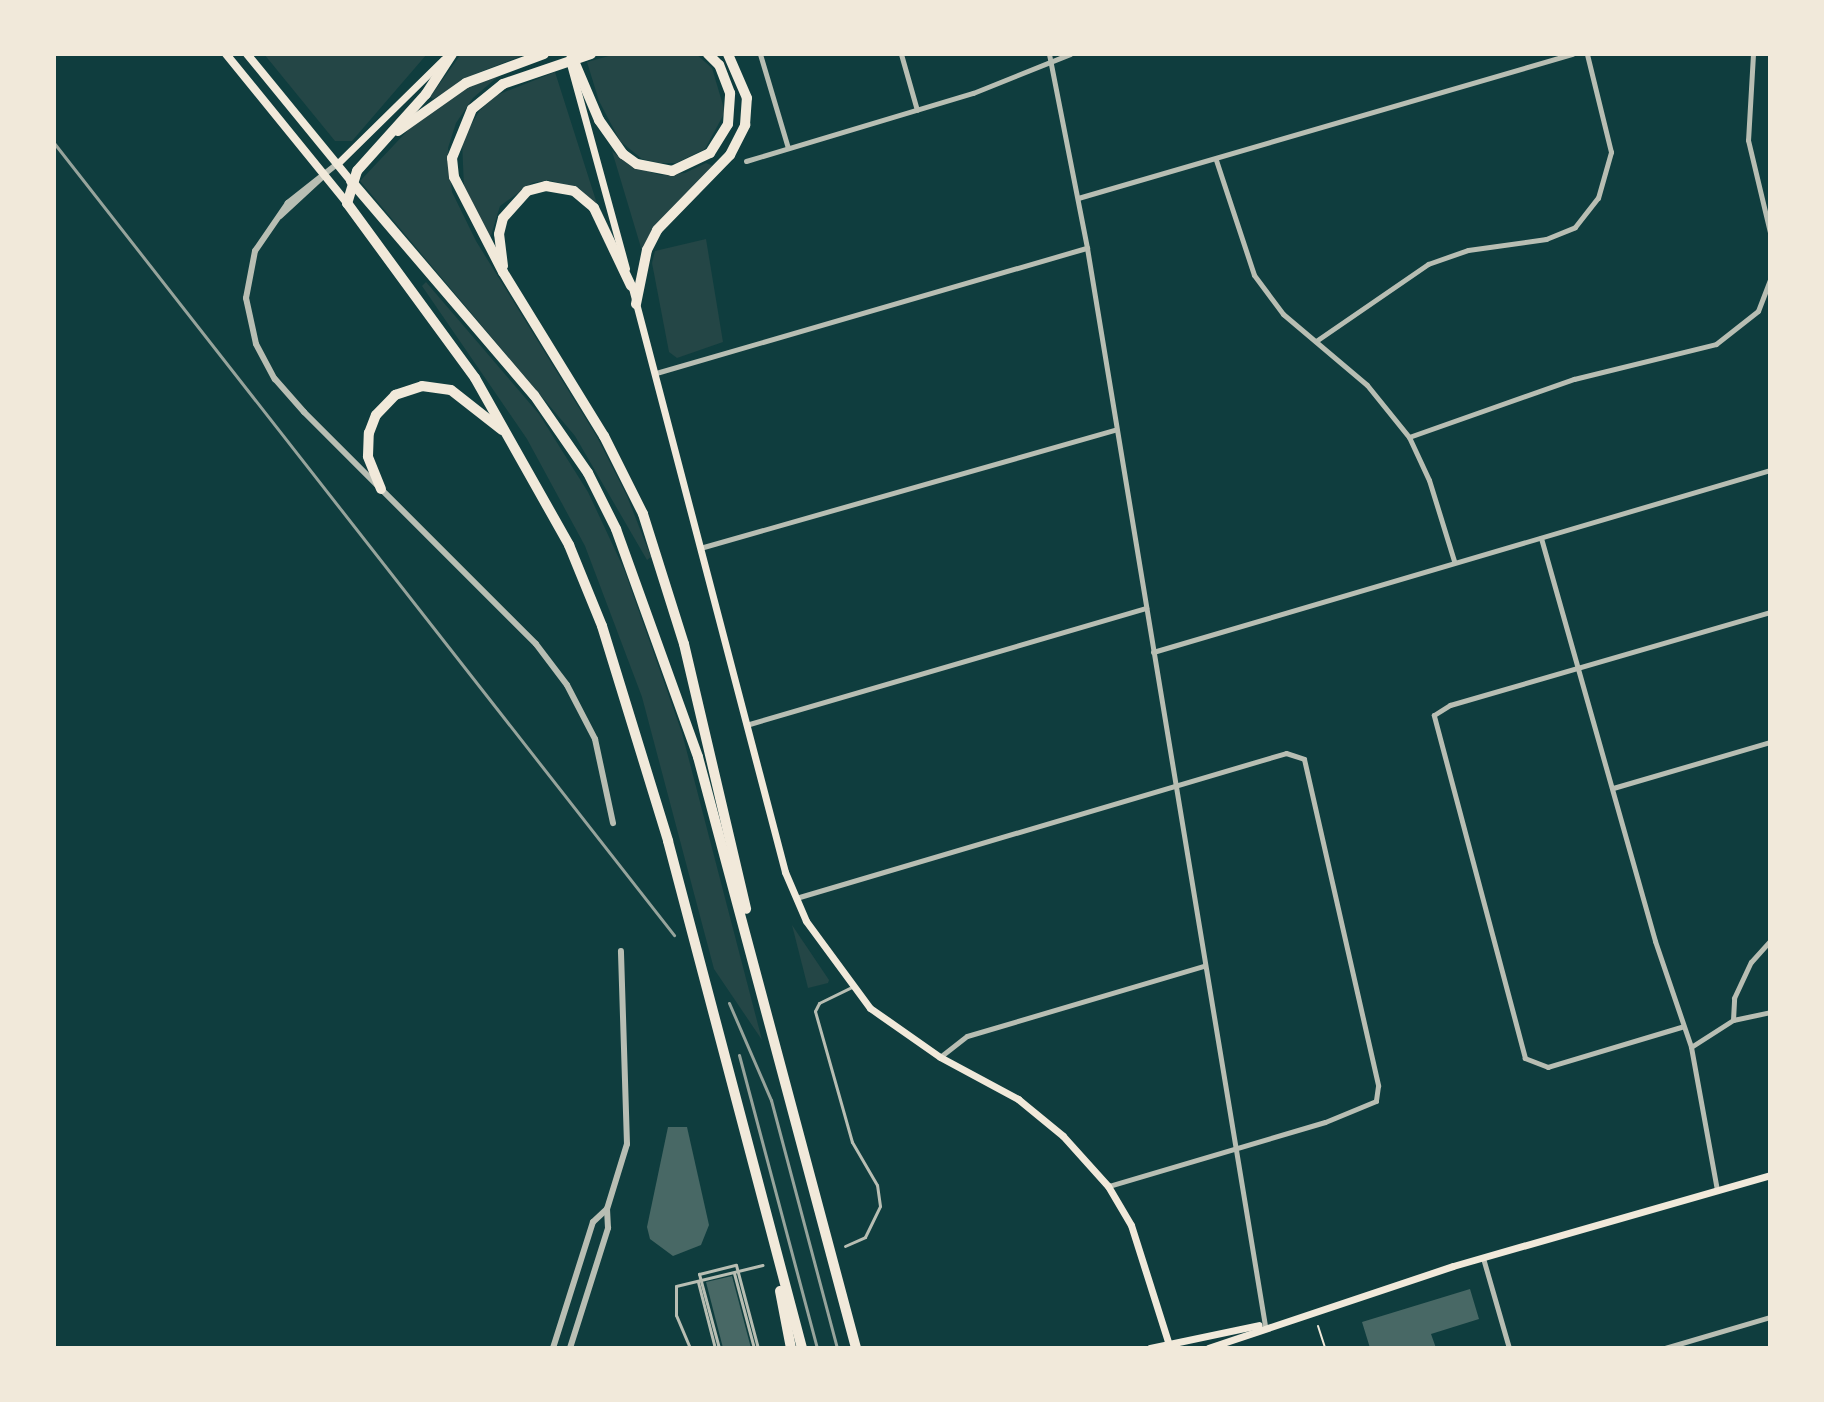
<!DOCTYPE html>
<style>
body{margin:0}
#map{position:relative;width:1824px;height:1402px;overflow:hidden;background:#0f3d3e;font-family:Ubuntu,sans-serif}
div>[style]{position:absolute}
[style*='--x']{left:calc(var(--x)*1px);top:calc(var(--y)*1px);width:calc(var(--w)*1px);rotate:calc(var(--a)*1deg)}
.green>*{inset:0;background:#244646}
.building>*{inset:0;background:#486865}
.path>*{height:2px;margin:-1px;padding:0 1px;transform-origin:1px;border-radius:1px;background:#f1e9da}
.service>*{height:3px;margin:-1.5px;padding:0 1.5px;transform-origin:1.5px;border-radius:1.5px;background:#b8beb3}
.minor>*{height:5px;margin:-2.5px;padding:0 2.5px;transform-origin:2.5px;border-radius:2.5px;background:#b8beb3}
.tertiary>*{height:6px;margin:-3px;padding:0 3px;transform-origin:3px;border-radius:3px;background:#b8beb3}
.secondary>*{height:7px;margin:-3.5px;padding:0 3.5px;transform-origin:3.5px;border-radius:3.5px;background:#f1e9da}
.primary>*{height:8px;margin:-4px;padding:0 4px;transform-origin:4px;border-radius:4px;background:#f1e9da}
.motorway>*{height:10px;margin:-5px;padding:0 5px;transform-origin:5px;border-radius:5px;background:#f1e9da}
.rail>*{height:3px;margin:-1.5px;padding:0 1.5px;transform-origin:1.5px;border-radius:1.5px;background:#97a49c}
span{translate:-50% -50%;white-space:nowrap;text-align:center;line-height:1.15;-webkit-text-stroke:8px #f1e9da;paint-order:stroke}
.frame{position:absolute;inset:0;border:56px solid #f1e9da;pointer-events:none}
</style>
<div id="map">
<div class="green">
<div style="clip-path:polygon(264px 54px,427px 54px,352px 141px,335px 141px)"></div>
<div style="clip-path:polygon(461px 54px,526px 54px,475px 74px,433px 99px,430px 97px)"></div>
<div style="clip-path:polygon(616px 54px,696px 54px,712px 68px,725px 112px,705px 149px,676px 163px,660px 163px,642px 159px,620px 141px,599px 101px,587px 62px)"></div>
<div style="clip-path:polygon(555px 72px,598px 207px,579px 188px,548px 180px,532px 183px,500px 206px,490px 239px,464px 188px,462px 140px,480px 110px,497px 95px)"></div>
<div style="clip-path:polygon(502px 73px,473px 98px,456px 123px,448px 148px,452px 192px,476px 241px,597px 437px,627px 496px,651px 557px,647px 560px,575px 436px,360px 181px,410px 128px,461px 90px)"></div>
<div style="clip-path:polygon(612px 151px,629px 165px,660px 175px,685px 173px,706px 163px,713px 166px,654px 226px,642px 251px)"></div>
<div style="clip-path:polygon(706px 239px,723px 342px,677px 358px,669px 352px,652px 263px,655px 251px)"></div>
<div style="clip-path:polygon(426px 282px,539px 414px,588px 492px,624px 569px,682px 733px,762px 1040px,714px 969px,642px 697px,585px 546px,527px 439px,422px 286px)"></div>
<div style="clip-path:polygon(792px 925px,829px 980px,828px 983px,808px 988px)"></div>
</div>
<div class="building">
<div style="clip-path:polygon(668px 1127px,687px 1127px,709px 1225px,701px 1245px,673px 1256px,650px 1239px,647px 1227px)"></div>
<div style="clip-path:polygon(732px 1276px,751px 1348px,723px 1348px,706px 1282px)"></div>
<div style="clip-path:polygon(1470px 1289px,1479px 1319px,1431px 1334px,1436px 1348px,1370px 1348px,1362px 1322px)"></div>
</div>
<div class="path">
<div style="--x:1318;--y:1326;--w:23;--a:72"></div>
</div>
<div class="service">
<div style="--x:845;--y:1246;--w:22;--a:-24"></div>
<div style="--x:865;--y:1237;--w:34;--a:-64"></div>
<div style="--x:880;--y:1206;--w:21;--a:-98"></div>
<div style="--x:877;--y:1185;--w:50;--a:-120.2"></div>
<div style="--x:852;--y:1142;--w:136;--a:-105.8"></div>
<div style="--x:815;--y:1011;--w:9;--a:-63"></div>
<div style="--x:819;--y:1003;--w:39;--a:-26"></div>
<div style="--x:734;--y:1273;--w:78;--a:75.1"></div>
<div style="--x:698;--y:1282;--w:68;--a:75.6"></div>
<div style="--x:690;--y:1348;--w:36;--a:-113"></div>
<div style="--x:676;--y:1315;--w:29;--a:-90"></div>
<div style="--x:676;--y:1286;--w:89;--a:-13.6"></div>
<div style="--x:719;--y:1348;--w:77;--a:-105.1"></div>
<div style="--x:699;--y:1274;--w:38;--a:-14"></div>
<div style="--x:736;--y:1265;--w:86;--a:75.2"></div>
</div>
<div class="minor">
<div style="--x:760;--y:54;--w:98;--a:73.4"></div>
<div style="--x:901;--y:54;--w:58;--a:74.1"></div>
<div style="--x:1049;--y:54;--w:198;--a:78.9"></div>
<div style="--x:1087;--y:248;--w:1092;--a:80.62"></div>
<div style="--x:1753;--y:54;--w:86;--a:93.3"></div>
<div style="--x:1748;--y:140;--w:95;--a:76.6"></div>
<div style="--x:1216;--y:160;--w:121;--a:71.7"></div>
<div style="--x:1254;--y:275;--w:49;--a:53.4"></div>
<div style="--x:1283;--y:314;--w:110;--a:40.2"></div>
<div style="--x:1367;--y:385;--w:67;--a:51.1"></div>
<div style="--x:1409;--y:437;--w:47;--a:65.1"></div>
<div style="--x:1429;--y:480;--w:85;--a:72.8"></div>
<div style="--x:746;--y:161;--w:237;--a:-16.7"></div>
<div style="--x:973;--y:93;--w:105;--a:-21.9"></div>
<div style="--x:1078;--y:198;--w:515;--a:-16.25"></div>
<div style="--x:1316;--y:341;--w:136;--a:-34.5"></div>
<div style="--x:1428;--y:264;--w:42;--a:-19.3"></div>
<div style="--x:1468;--y:250;--w:79;--a:-8"></div>
<div style="--x:1546;--y:239;--w:31;--a:-22"></div>
<div style="--x:1575;--y:227;--w:37;--a:-52"></div>
<div style="--x:1598;--y:198;--w:48;--a:-74.2"></div>
<div style="--x:1611;--y:152;--w:101;--a:-103.8"></div>
<div style="--x:656;--y:373;--w:449;--a:-16.2"></div>
<div style="--x:1409;--y:437;--w:175;--a:-19.4"></div>
<div style="--x:1574;--y:379;--w:146;--a:-13.8"></div>
<div style="--x:1716;--y:344;--w:53;--a:-38.2"></div>
<div style="--x:1758;--y:311;--w:34;--a:-69"></div>
<div style="--x:1541;--y:538;--w:419;--a:74.2"></div>
<div style="--x:1655;--y:941;--w:112;--a:71.2"></div>
<div style="--x:1691;--y:1047;--w:145;--a:79.7"></div>
<div style="--x:700;--y:548;--w:431;--a:-15.9"></div>
<div style="--x:1153;--y:652;--w:643;--a:-16.43"></div>
<div style="--x:746;--y:725;--w:417;--a:-16.3"></div>
<div style="--x:1613;--y:788;--w:164;--a:-16.3"></div>
<div style="--x:796;--y:898;--w:511;--a:-16.48"></div>
<div style="--x:1286;--y:753;--w:19;--a:18"></div>
<div style="--x:1304;--y:759;--w:335;--a:77.2"></div>
<div style="--x:1378;--y:1086;--w:15;--a:98"></div>
<div style="--x:1376;--y:1101;--w:55;--a:157.6"></div>
<div style="--x:1325;--y:1122;--w:225;--a:163.5"></div>
<div style="--x:1733;--y:1020;--w:38;--a:-12"></div>
<div style="--x:1681;--y:1027;--w:139;--a:163.3"></div>
<div style="--x:1548;--y:1067;--w:25;--a:-159"></div>
<div style="--x:1525;--y:1058;--w:355;--a:-104.9"></div>
<div style="--x:1434;--y:715;--w:19;--a:-32"></div>
<div style="--x:1450;--y:705;--w:333;--a:-16.2"></div>
<div style="--x:1691;--y:1047;--w:50;--a:-32.7"></div>
<div style="--x:1733;--y:1020;--w:22;--a:-87"></div>
<div style="--x:1734;--y:998;--w:40;--a:-65"></div>
<div style="--x:1751;--y:962;--w:28;--a:-48"></div>
<div style="--x:940;--y:1057;--w:34;--a:-38"></div>
<div style="--x:967;--y:1036;--w:247;--a:-16.5"></div>
<div style="--x:1483;--y:1258;--w:94;--a:73.9"></div>
<div style="--x:1665;--y:1348;--w:109;--a:-16.4"></div>
</div>
<div class="tertiary">
<div style="--x:337;--y:164;--w:63;--a:141.5"></div>
<div style="--x:288;--y:203;--w:58;--a:124.5"></div>
<div style="--x:255;--y:251;--w:48;--a:100.8"></div>
<div style="--x:246;--y:298;--w:47;--a:77.7"></div>
<div style="--x:256;--y:344;--w:40;--a:62"></div>
<div style="--x:275;--y:379;--w:44;--a:48.7"></div>
<div style="--x:304;--y:412;--w:328;--a:45"></div>
<div style="--x:536;--y:644;--w:51;--a:52.9"></div>
<div style="--x:567;--y:685;--w:61;--a:62.6"></div>
<div style="--x:595;--y:739;--w:86;--a:77.9"></div>
<div style="--x:280;--y:216;--w:56;--a:-42.8"></div>
<div style="--x:553;--y:1348;--w:132;--a:-72.4"></div>
<div style="--x:593;--y:1222;--w:19;--a:-43"></div>
<div style="--x:570;--y:1348;--w:126;--a:-72.4"></div>
<div style="--x:608;--y:1228;--w:19;--a:-93"></div>
<div style="--x:607;--y:1209;--w:68;--a:-72.9"></div>
<div style="--x:627;--y:1144;--w:193;--a:-91.8"></div>
</div>
<div class="secondary">
<div style="--x:569;--y:60;--w:216;--a:74.7"></div>
<div style="--x:337;--y:164;--w:150;--a:-44.5"></div>
<div style="--x:631;--y:284;--w:608;--a:75.32"></div>
<div style="--x:785;--y:872;--w:53;--a:66.8"></div>
<div style="--x:806;--y:921;--w:108;--a:53.7"></div>
<div style="--x:870;--y:1008;--w:85;--a:35"></div>
<div style="--x:940;--y:1057;--w:89;--a:28.3"></div>
<div style="--x:1018;--y:1099;--w:58;--a:39.4"></div>
<div style="--x:1063;--y:1136;--w:67;--a:48"></div>
<div style="--x:1108;--y:1186;--w:45;--a:59.5"></div>
<div style="--x:1131;--y:1225;--w:129;--a:72.4"></div>
<div style="--x:1150;--y:1348;--w:111;--a:-11.9"></div>
<div style="--x:1208;--y:1348;--w:258;--a:-18.5"></div>
<div style="--x:1453;--y:1266;--w:330;--a:-16"></div>
</div>
<div class="primary">
<div style="--x:226;--y:54;--w:192;--a:50.9"></div>
<div style="--x:247;--y:54;--w:164;--a:50.7"></div>
</div>
<div class="motorway">
<div style="--x:452;--y:54;--w:48;--a:123"></div>
<div style="--x:426;--y:94;--w:103;--a:131.9"></div>
<div style="--x:357;--y:171;--w:34;--a:107"></div>
<div style="--x:347;--y:203;--w:217;--a:53.8"></div>
<div style="--x:475;--y:378;--w:192;--a:60.6"></div>
<div style="--x:569;--y:545;--w:87;--a:67.8"></div>
<div style="--x:602;--y:626;--w:225;--a:72.9"></div>
<div style="--x:668;--y:841;--w:524;--a:75.2"></div>
<div style="--x:571;--y:54;--w:72;--a:67"></div>
<div style="--x:599;--y:120;--w:42;--a:54.8"></div>
<div style="--x:623;--y:154;--w:17;--a:36"></div>
<div style="--x:637;--y:164;--w:36;--a:11"></div>
<div style="--x:672;--y:171;--w:42;--a:-25.3"></div>
<div style="--x:710;--y:153;--w:34;--a:-58"></div>
<div style="--x:728;--y:124;--w:31;--a:-86"></div>
<div style="--x:730;--y:93;--w:30;--a:-111"></div>
<div style="--x:719;--y:65;--w:16;--a:-135"></div>
<div style="--x:591;--y:54;--w:93;--a:161.2"></div>
<div style="--x:503;--y:84;--w:40;--a:141"></div>
<div style="--x:472;--y:109;--w:53;--a:112.2"></div>
<div style="--x:452;--y:158;--w:19;--a:84"></div>
<div style="--x:454;--y:177;--w:107;--a:62.7"></div>
<div style="--x:503;--y:272;--w:193;--a:58.4"></div>
<div style="--x:604;--y:436;--w:87;--a:63.4"></div>
<div style="--x:643;--y:514;--w:136;--a:72.5"></div>
<div style="--x:684;--y:644;--w:272;--a:76.8"></div>
<div style="--x:398;--y:131;--w:83;--a:-35.2"></div>
<div style="--x:466;--y:83;--w:83;--a:-20.4"></div>
<div style="--x:351;--y:181;--w:282;--a:49.5"></div>
<div style="--x:534;--y:395;--w:95;--a:55.3"></div>
<div style="--x:588;--y:473;--w:63;--a:63.4"></div>
<div style="--x:616;--y:529;--w:242;--a:70.2"></div>
<div style="--x:698;--y:757;--w:612;--a:75.03"></div>
<div style="--x:503;--y:266;--w:32;--a:-97"></div>
<div style="--x:499;--y:234;--w:16;--a:-76"></div>
<div style="--x:503;--y:218;--w:36;--a:-48"></div>
<div style="--x:527;--y:191;--w:20;--a:-15"></div>
<div style="--x:546;--y:186;--w:28;--a:10"></div>
<div style="--x:574;--y:191;--w:26;--a:40"></div>
<div style="--x:594;--y:208;--w:86;--a:64.6"></div>
<div style="--x:636;--y:304;--w:55;--a:-78.5"></div>
<div style="--x:647;--y:250;--w:22;--a:-63"></div>
<div style="--x:657;--y:230;--w:105;--a:-45.8"></div>
<div style="--x:730;--y:155;--w:34;--a:-63"></div>
<div style="--x:745;--y:125;--w:27;--a:-86"></div>
<div style="--x:747;--y:98;--w:48;--a:-113.4"></div>
<div style="--x:381;--y:489;--w:35;--a:-112"></div>
<div style="--x:368;--y:456;--w:23;--a:-88"></div>
<div style="--x:369;--y:433;--w:19;--a:-69"></div>
<div style="--x:376;--y:415;--w:28;--a:-46"></div>
<div style="--x:395;--y:395;--w:28;--a:-18"></div>
<div style="--x:422;--y:386;--w:29;--a:8"></div>
<div style="--x:451;--y:390;--w:65;--a:38.1"></div>
<div style="--x:780;--y:1291;--w:58;--a:79.1"></div>
</div>
<div class="rail">
<div style="--x:54;--y:143;--w:1006;--a:51.95"></div>
<div style="--x:729;--y:1003;--w:106;--a:66.6"></div>
<div style="--x:771;--y:1100;--w:257;--a:75.1"></div>
<div style="--x:739;--y:1055;--w:303;--a:75.1"></div>
</div>
<div class="frame"></div>
</div>
